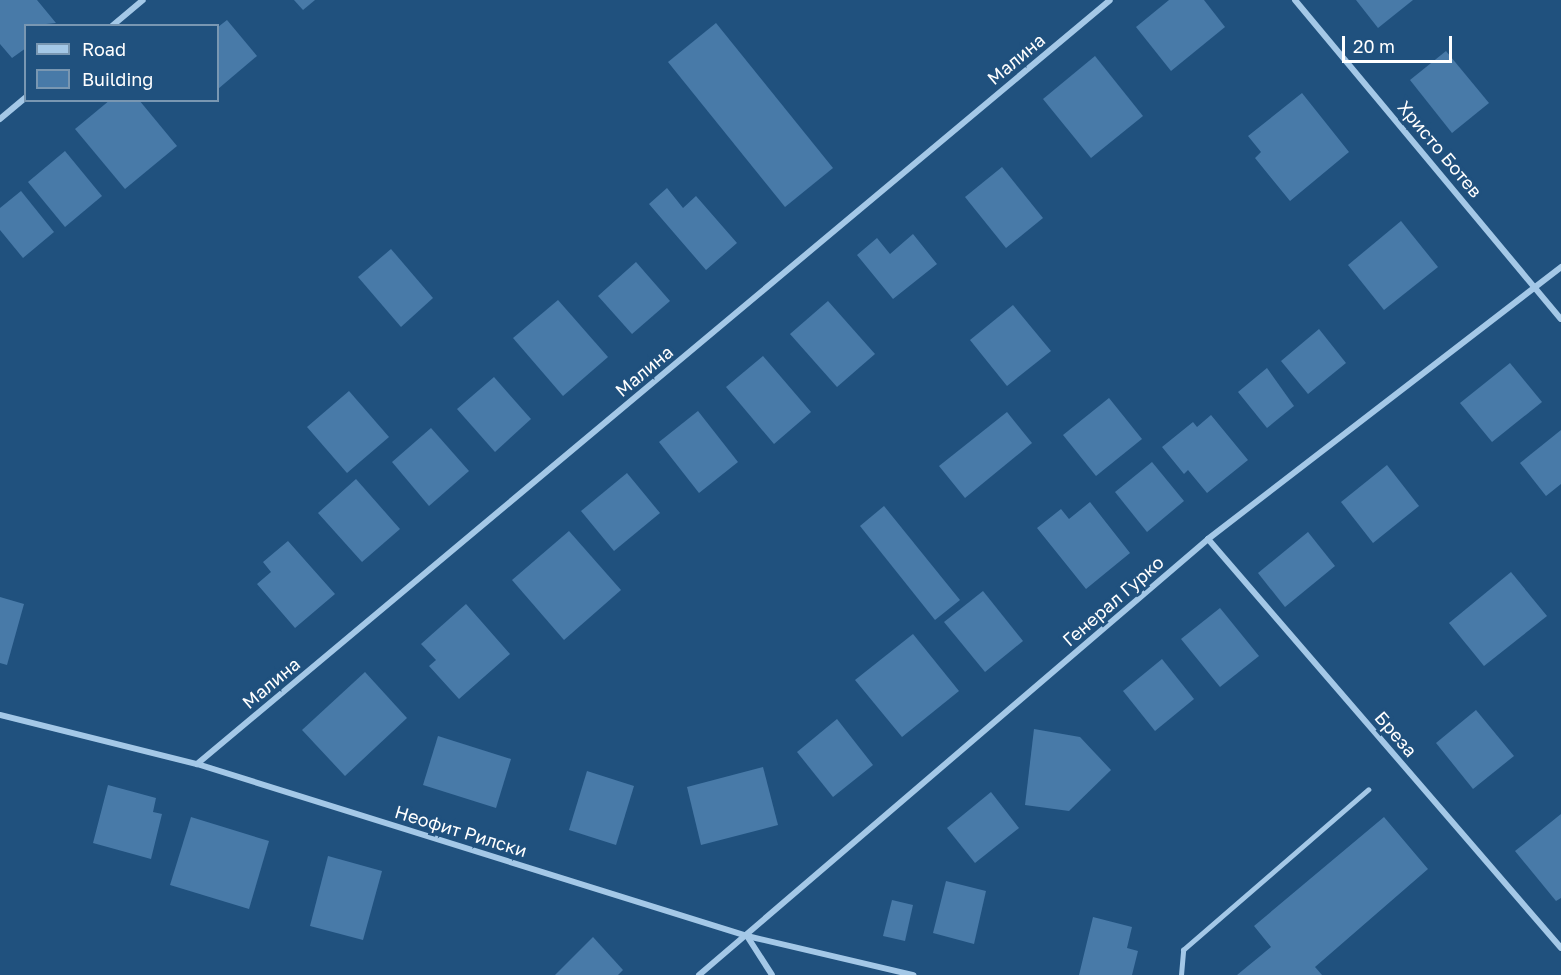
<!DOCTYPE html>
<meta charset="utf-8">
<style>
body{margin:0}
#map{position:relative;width:1561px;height:975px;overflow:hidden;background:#20517e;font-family:"Golos Text",sans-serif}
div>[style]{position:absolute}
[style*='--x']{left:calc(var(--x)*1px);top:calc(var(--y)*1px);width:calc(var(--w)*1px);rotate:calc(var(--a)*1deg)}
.building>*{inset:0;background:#487aa8}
.lane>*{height:4.5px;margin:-2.25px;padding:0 2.25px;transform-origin:2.25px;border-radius:2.25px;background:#a4c8e7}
.street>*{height:6px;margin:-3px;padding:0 3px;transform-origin:3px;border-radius:3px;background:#a4c8e7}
span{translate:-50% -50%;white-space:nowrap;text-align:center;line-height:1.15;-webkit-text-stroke:6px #20517e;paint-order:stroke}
.street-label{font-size:18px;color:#fff}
.legend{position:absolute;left:24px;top:24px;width:195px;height:78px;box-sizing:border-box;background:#20517e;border:2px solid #7997b2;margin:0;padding:8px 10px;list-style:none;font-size:18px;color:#fff}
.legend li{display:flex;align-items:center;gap:12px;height:30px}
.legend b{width:30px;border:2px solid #7997b2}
.scale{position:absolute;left:1342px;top:36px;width:110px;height:27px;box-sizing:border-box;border:3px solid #fff;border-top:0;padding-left:8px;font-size:18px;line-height:21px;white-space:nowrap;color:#fff;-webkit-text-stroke:4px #20517e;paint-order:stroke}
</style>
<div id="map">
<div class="building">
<div style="clip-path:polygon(0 0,37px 0,56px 23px,26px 26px,26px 48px,12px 58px,0 44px)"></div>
<div style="clip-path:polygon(294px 0,315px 0,303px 10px)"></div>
<div style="clip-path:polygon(1169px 0,1204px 0,1225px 27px,1171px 71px,1136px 27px)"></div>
<div style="clip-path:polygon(1356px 0,1413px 0,1378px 28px)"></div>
<div style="clip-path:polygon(227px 20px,257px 56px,218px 89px,218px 27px)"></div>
<div style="clip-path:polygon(716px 23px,833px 168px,785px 207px,668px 62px)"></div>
<div style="clip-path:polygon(1446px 51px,1489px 103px,1452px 133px,1410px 80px)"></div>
<div style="clip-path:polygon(1095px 56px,1143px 116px,1091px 158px,1043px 99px)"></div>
<div style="clip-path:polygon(1302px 93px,1349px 152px,1290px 201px,1255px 158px,1261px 152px,1248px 136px)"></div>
<div style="clip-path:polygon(110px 100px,139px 100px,177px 146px,125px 189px,75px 129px)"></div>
<div style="clip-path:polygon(65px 151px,102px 196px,65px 227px,28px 182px)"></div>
<div style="clip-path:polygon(1002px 167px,1043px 218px,1006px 248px,965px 197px)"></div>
<div style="clip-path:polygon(667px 188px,683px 208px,696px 196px,737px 243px,706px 270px,649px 204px)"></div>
<div style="clip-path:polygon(21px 191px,54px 232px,23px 258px,0 230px,0 208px)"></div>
<div style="clip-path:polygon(1401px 221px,1438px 267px,1384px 310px,1348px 265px)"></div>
<div style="clip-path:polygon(913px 234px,937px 264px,893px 299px,857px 255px,877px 238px,890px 254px)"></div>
<div style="clip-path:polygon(391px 249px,433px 298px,401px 327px,358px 277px)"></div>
<div style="clip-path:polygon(636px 262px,670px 301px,632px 334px,598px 296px)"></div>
<div style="clip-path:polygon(558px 300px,608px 357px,563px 396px,513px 338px)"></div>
<div style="clip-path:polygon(828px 301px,875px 354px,837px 387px,790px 334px)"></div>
<div style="clip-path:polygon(1013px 305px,1051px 351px,1007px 386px,970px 340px)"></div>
<div style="clip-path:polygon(1319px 329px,1346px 363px,1308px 394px,1281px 361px)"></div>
<div style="clip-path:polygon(763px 356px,811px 412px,774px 444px,726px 387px)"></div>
<div style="clip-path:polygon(1510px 363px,1542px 402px,1492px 442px,1460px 403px)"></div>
<div style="clip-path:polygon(1267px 368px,1294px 406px,1267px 428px,1238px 392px)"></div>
<div style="clip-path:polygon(494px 377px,531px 419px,495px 452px,457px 409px)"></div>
<div style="clip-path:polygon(349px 391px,389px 437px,347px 473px,307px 427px)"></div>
<div style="clip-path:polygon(1109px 398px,1142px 439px,1096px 476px,1063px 435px)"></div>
<div style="clip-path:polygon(698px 411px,738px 462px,699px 493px,659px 442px)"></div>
<div style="clip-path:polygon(1007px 412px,1032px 443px,965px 498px,939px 466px)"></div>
<div style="clip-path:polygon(1211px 415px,1248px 460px,1207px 493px,1188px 470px,1184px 474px,1162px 447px,1193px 422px,1197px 427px)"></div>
<div style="clip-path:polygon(431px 428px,469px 471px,429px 506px,392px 462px)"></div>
<div style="clip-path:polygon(1561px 430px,1561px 484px,1546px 496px,1520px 463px)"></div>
<div style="clip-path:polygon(1152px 462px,1184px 501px,1147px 532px,1115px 492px)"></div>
<div style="clip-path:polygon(1387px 465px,1419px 506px,1373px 543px,1341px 502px)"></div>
<div style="clip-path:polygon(627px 473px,660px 513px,614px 551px,581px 511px)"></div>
<div style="clip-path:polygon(356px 479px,400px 529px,362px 562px,318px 513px)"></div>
<div style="clip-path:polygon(1090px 502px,1130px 553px,1086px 589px,1037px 528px,1061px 509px,1069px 519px)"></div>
<div style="clip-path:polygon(884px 506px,960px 600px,935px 620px,860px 526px)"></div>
<div style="clip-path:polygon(569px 531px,621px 590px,564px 640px,512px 580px)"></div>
<div style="clip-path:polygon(1308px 532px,1335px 566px,1285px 607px,1258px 573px)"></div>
<div style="clip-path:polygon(288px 541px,335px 594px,295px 628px,257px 584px,271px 572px,263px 562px)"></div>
<div style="clip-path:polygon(1511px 572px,1547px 616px,1484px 666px,1449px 623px)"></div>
<div style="clip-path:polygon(983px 591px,1023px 641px,985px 672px,944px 622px)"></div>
<div style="clip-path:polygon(0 597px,24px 604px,7px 665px,0 663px)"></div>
<div style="clip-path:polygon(466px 604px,510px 654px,459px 699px,429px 666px,436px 660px,421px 644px)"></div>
<div style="clip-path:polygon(1220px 608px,1259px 656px,1220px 687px,1181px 639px)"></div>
<div style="clip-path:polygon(913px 634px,959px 691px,902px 737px,855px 680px)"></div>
<div style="clip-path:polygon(1162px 659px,1194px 699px,1155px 731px,1123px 691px)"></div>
<div style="clip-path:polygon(365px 672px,407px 718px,345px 776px,302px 730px)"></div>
<div style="clip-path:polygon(1476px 710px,1514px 756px,1473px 789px,1436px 743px)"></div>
<div style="clip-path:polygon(837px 719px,873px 765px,833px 797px,797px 752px)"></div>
<div style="clip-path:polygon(1034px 729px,1080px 737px,1111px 770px,1069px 811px,1025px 805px)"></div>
<div style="clip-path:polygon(438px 736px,511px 759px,496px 808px,423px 785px)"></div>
<div style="clip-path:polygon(763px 767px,778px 825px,701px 845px,687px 787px)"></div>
<div style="clip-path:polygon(587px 771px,634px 786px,616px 845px,569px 830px)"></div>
<div style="clip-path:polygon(108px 785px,156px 798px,153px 812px,162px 814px,151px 859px,93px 843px)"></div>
<div style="clip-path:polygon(991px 792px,1019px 828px,975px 863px,947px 828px)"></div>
<div style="clip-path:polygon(1561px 814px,1561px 898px,1556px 901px,1515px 851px)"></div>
<div style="clip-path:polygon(191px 817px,269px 841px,249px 909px,170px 885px)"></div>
<div style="clip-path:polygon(1384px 817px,1428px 869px,1315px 967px,1322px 975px,1237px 975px,1271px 947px,1254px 926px)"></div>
<div style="clip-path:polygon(328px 856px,382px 871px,363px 940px,310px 926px)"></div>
<div style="clip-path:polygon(946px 881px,986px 891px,974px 944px,933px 933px)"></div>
<div style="clip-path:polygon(892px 900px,913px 905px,905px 941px,883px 936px)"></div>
<div style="clip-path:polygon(1093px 917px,1132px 927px,1127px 948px,1138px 951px,1132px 975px,1079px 975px)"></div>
<div style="clip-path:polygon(593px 937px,623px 970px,618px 975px,555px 975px)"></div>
</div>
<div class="lane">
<div style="--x:1181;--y:975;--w:25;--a:-85"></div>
<div style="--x:1183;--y:950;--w:245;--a:-40.9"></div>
</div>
<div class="street">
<div style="--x:1295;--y:0;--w:415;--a:50.2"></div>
<div style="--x:112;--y:26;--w:40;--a:-40"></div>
<div style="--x:0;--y:119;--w:34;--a:-40"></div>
<div style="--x:1208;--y:539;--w:540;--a:49.2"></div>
<div style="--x:0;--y:715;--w:203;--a:14"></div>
<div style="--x:197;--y:764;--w:576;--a:17.37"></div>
<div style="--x:747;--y:936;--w:171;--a:13.2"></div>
<div style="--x:197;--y:764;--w:1190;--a:-39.92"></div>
<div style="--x:747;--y:936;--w:46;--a:57.3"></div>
<div style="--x:699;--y:975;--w:670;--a:-40.58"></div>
<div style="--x:1208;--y:539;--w:446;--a:-37.6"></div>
</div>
<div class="street-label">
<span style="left:1016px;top:59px;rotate:-40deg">Малина</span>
<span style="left:1440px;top:149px;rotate:50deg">Христо Ботев</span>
<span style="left:644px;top:371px;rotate:-40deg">Малина</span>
<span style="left:1113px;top:601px;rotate:-41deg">Генерал Гурко</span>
<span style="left:271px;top:683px;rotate:-40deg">Малина</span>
<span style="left:1396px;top:734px;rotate:49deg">Бреза</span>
<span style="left:461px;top:831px;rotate:17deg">Неофит Рилски</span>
</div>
<ul class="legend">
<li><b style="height:8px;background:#a4c8e7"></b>Road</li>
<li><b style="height:16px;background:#487aa8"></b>Building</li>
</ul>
<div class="scale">20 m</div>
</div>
